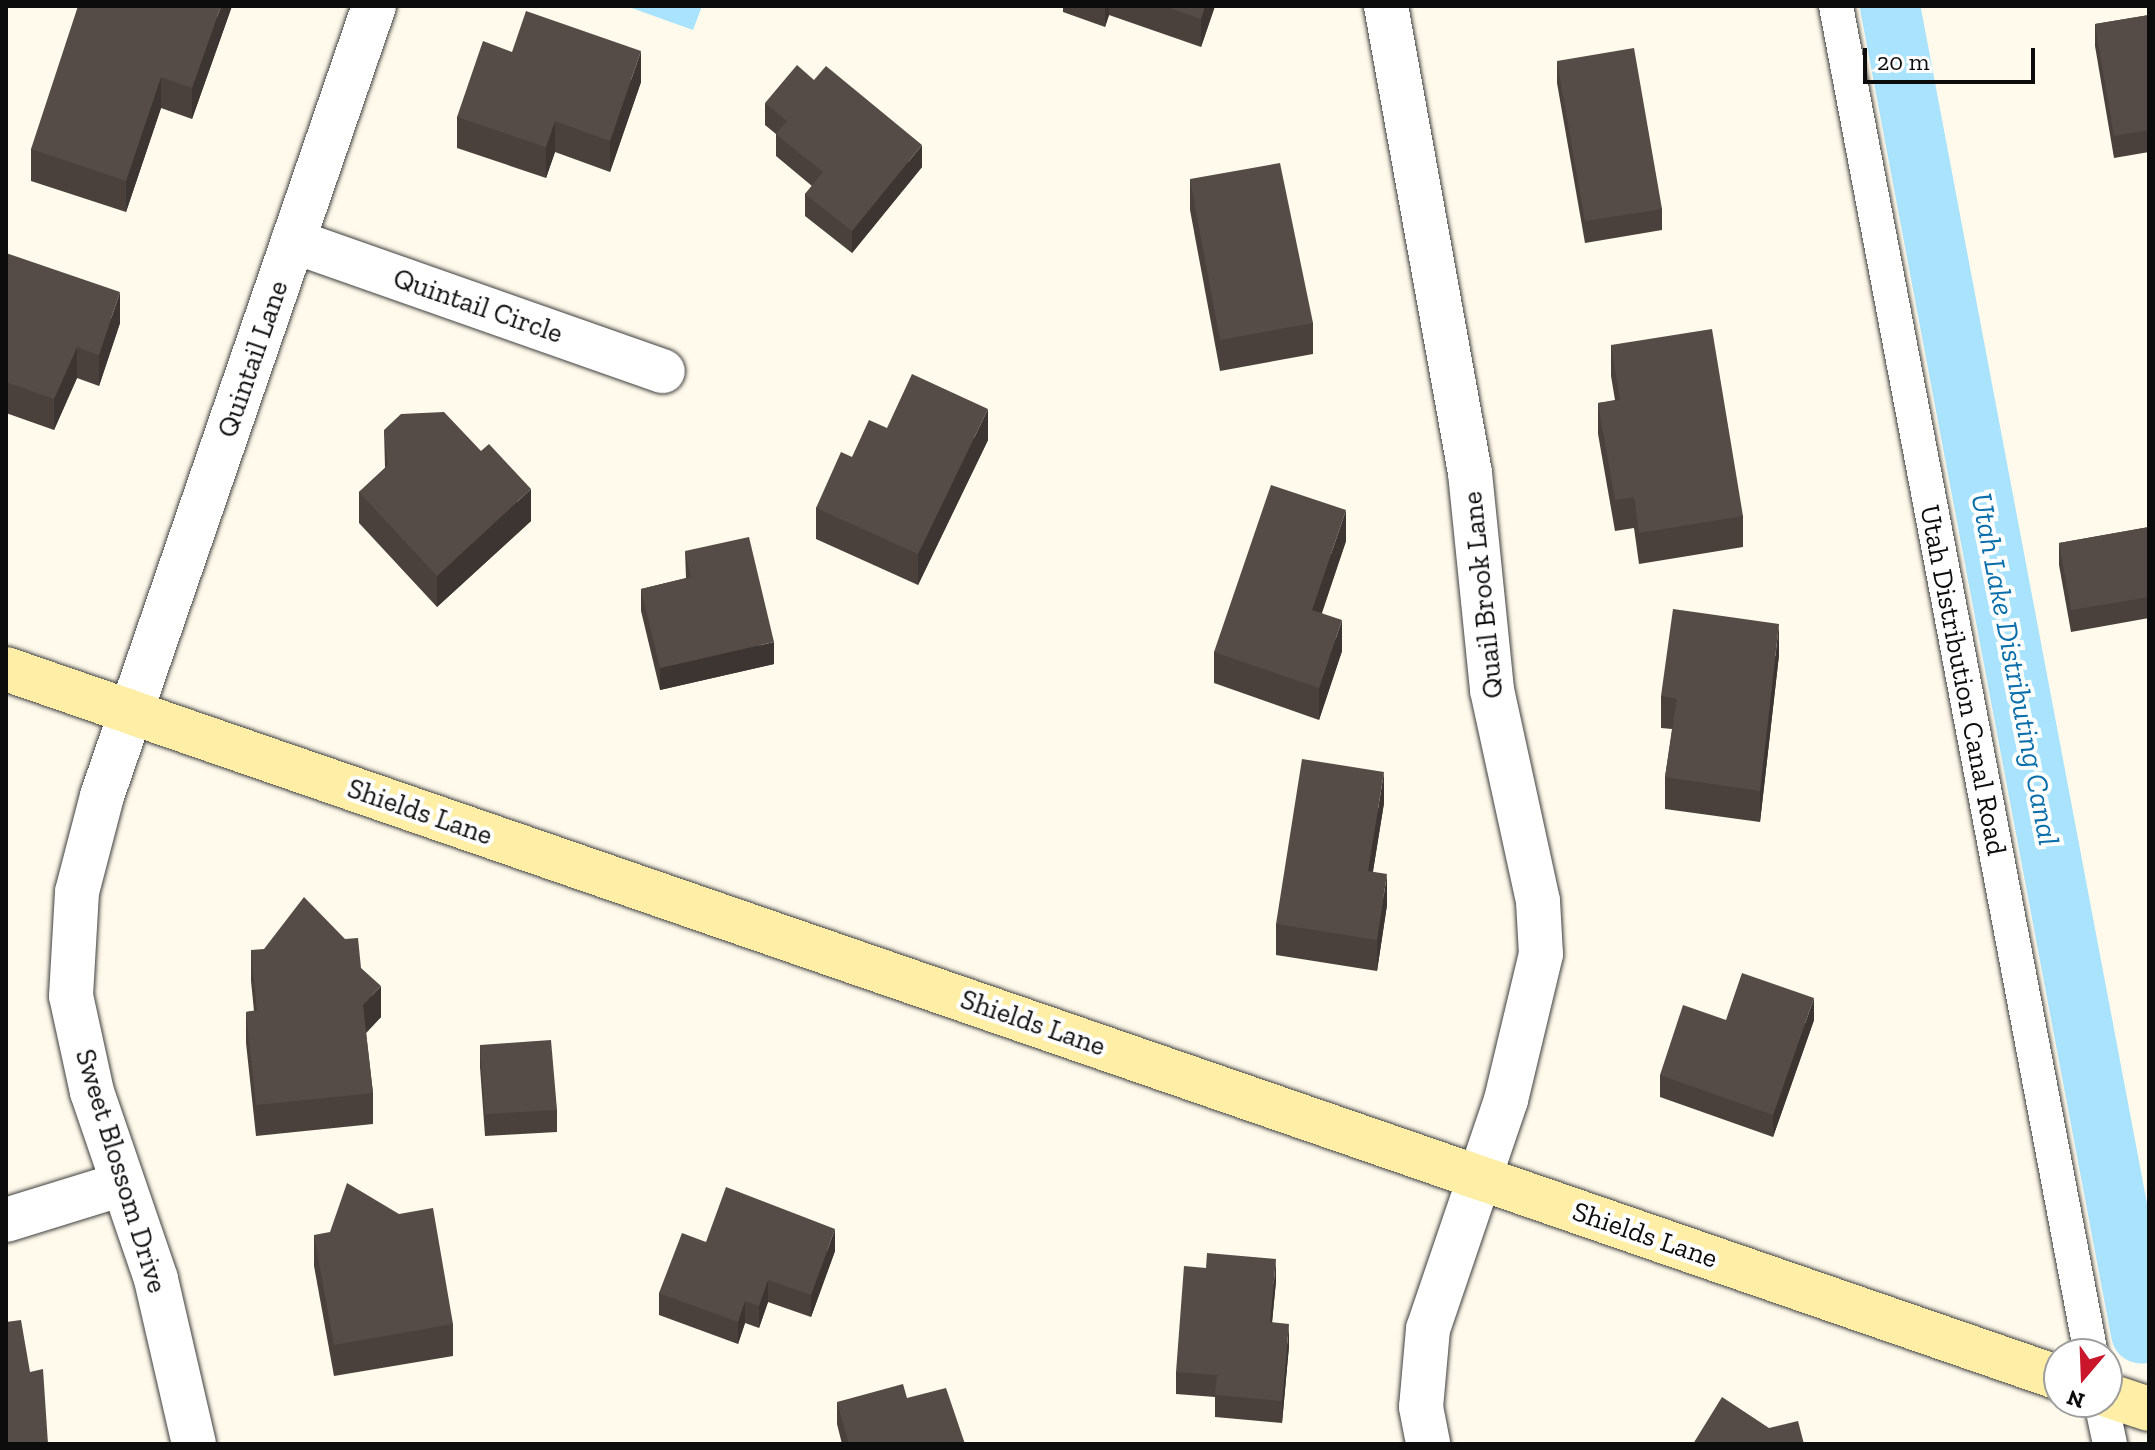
<!DOCTYPE html>
<style>
body{margin:0}
#map{position:relative;width:2155px;height:1450px;overflow:hidden;background:#fffaeb;font-family:"Zilla Slab",serif}
div>[style]{position:absolute}
[style*='--x']{left:calc(var(--x)*1px);top:calc(var(--y)*1px);width:calc(var(--w)*1px);rotate:calc(var(--a)*1deg)}
.water>*{inset:0;background:#a9e3fd}
.canal>*{height:60px;margin:-30px;padding:0 30px;transform-origin:30px;border-radius:30px;background:#a9e3fd}
.roads{filter:drop-shadow(0 0 2px #3f3f3f) drop-shadow(0 0 2px #3f3f3f)}
.lane>*{height:34px;margin:-17px;padding:0 17px;transform-origin:17px;border-radius:17px;background:#fff}
.street>*{height:44px;margin:-22px;padding:0 22px;transform-origin:22px;border-radius:22px;background:#fff}
.secondary>*{height:44px;margin:-22px;padding:0 22px;transform-origin:22px;border-radius:22px;background:#ffefa6}
.wall>*{inset:0;background:#4a413d}
.shaded-wall>*{inset:0;background:#3c3532}
.building>*{inset:0;background:#564c47}
span{translate:-50% -50%;white-space:nowrap;text-align:center;line-height:1.15;-webkit-text-stroke:8px #fff;paint-order:stroke}
.street-label{font-size:28px;color:#0c0c0c}
.water-label{font-size:30px;color:#096eaa;font-style:italic}
.frame{position:absolute;inset:0;border:8px solid #0c0c0c;pointer-events:none}
.north{position:absolute;left:2043px;top:1338px;width:80px;height:80px;box-sizing:border-box;background:#fff;border:2px solid #9e9e9e;border-radius:50%;rotate:199deg;font-size:22px;font-weight:700;line-height:32px;text-align:center;color:#0c0c0c}
.north::after{content:'';display:block;margin:auto;width:28px;height:36px;background:#ca162a;clip-path:polygon(50% 0,100% 100%,50% 72%,0 100%)}
.scale{position:absolute;left:1863px;top:48px;width:172px;height:36px;box-sizing:border-box;border:4px solid #0c0c0c;border-top:0;padding-left:10px;font-size:24px;line-height:28px;white-space:nowrap;color:#0c0c0c;-webkit-text-stroke:6px #fff;paint-order:stroke}
</style>
<div id="map">
<div class="water">
<div style="clip-path:polygon(626px 6px,702px 6px,693px 30px)"></div>
</div>
<div class="canal">
<div style="--x:1890;--y:6;--w:1351;--a:79.29"></div>
</div>
<div class="roads">
<div class="lane">
<div style="--x:1836;--y:6;--w:1372;--a:79.29"></div>
<div style="--x:2101;--y:1402;--w:43;--a:77.9"></div>
</div>
<div class="street">
<div style="--x:1386;--y:6;--w:474;--a:79.8"></div>
<div style="--x:1470;--y:473;--w:218;--a:84.2"></div>
<div style="--x:1492;--y:690;--w:216;--a:77.7"></div>
<div style="--x:1538;--y:901;--w:53;--a:86.8"></div>
<div style="--x:1541;--y:954;--w:150;--a:103.5"></div>
<div style="--x:1506;--y:1100;--w:242;--a:108.8"></div>
<div style="--x:1428;--y:1329;--w:78;--a:95.1"></div>
<div style="--x:1421;--y:1407;--w:38;--a:79"></div>
<div style="--x:293;--y:241;--w:392;--a:19.4"></div>
<div style="--x:6;--y:1220;--w:121;--a:-17.2"></div>
<div style="--x:194;--y:1444;--w:169;--a:-103"></div>
<div style="--x:156;--y:1279;--w:198;--a:-108.9"></div>
<div style="--x:92;--y:1092;--w:98;--a:-102.3"></div>
<div style="--x:71;--y:996;--w:104;--a:-86.7"></div>
<div style="--x:77;--y:892;--w:99;--a:-75.4"></div>
<div style="--x:102;--y:796;--w:836;--a:-71"></div>
</div>
<div class="secondary">
<div style="--x:6;--y:669;--w:2172;--a:19.05"></div>
<div style="--x:2107;--y:1395;--w:44;--a:18.4"></div>
</div>
</div>
<div class="wall">
<div style="clip-path:polygon(232px 6px,192px 119px,161px 108px,126px 212px,31px 181px,31px 149px)"></div>
<div style="clip-path:polygon(1063px 6px,1215px 6px,1201px 47px,1109px 15px,1105px 27px,1063px 12px)"></div>
<div style="clip-path:polygon(2149px 15px,2149px 152px,2114px 158px,2095px 46px,2095px 24px)"></div>
<div style="clip-path:polygon(512px 52px,641px 82px,610px 172px,555px 152px,546px 178px,457px 148px,457px 117px)"></div>
<div style="clip-path:polygon(1557px 61px,1662px 209px,1662px 230px,1585px 243px,1557px 83px)"></div>
<div style="clip-path:polygon(765px 103px,922px 167px,852px 253px,805px 216px,805px 194px,812px 186px,776px 156px,776px 134px,765px 125px)"></div>
<div style="clip-path:polygon(1190px 179px,1313px 323px,1313px 354px,1220px 371px,1190px 210px)"></div>
<div style="clip-path:polygon(6px 253px,120px 323px,99px 386px,77px 378px,54px 430px,6px 413px)"></div>
<div style="clip-path:polygon(1611px 345px,1743px 516px,1743px 547px,1639px 564px,1634px 528px,1615px 531px,1598px 434px,1598px 403px,1615px 400px,1611px 376px)"></div>
<div style="clip-path:polygon(887px 428px,988px 440px,918px 585px,816px 539px,816px 508px,852px 457px)"></div>
<div style="clip-path:polygon(384px 430px,481px 451px,531px 521px,437px 607px,359px 523px,359px 492px,385px 468px)"></div>
<div style="clip-path:polygon(2149px 527px,2149px 618px,2071px 632px,2059px 565px,2059px 543px)"></div>
<div style="clip-path:polygon(1346px 541px,1322px 613px,1342px 651px,1319px 720px,1214px 683px,1214px 652px)"></div>
<div style="clip-path:polygon(685px 551px,774px 664px,660px 690px,641px 611px,641px 589px,686px 578px)"></div>
<div style="clip-path:polygon(1779px 655px,1760px 822px,1665px 809px,1665px 777px,1672px 729px,1661px 728px,1661px 696px)"></div>
<div style="clip-path:polygon(1384px 803px,1373px 871px,1387px 905px,1377px 971px,1276px 955px,1276px 924px)"></div>
<div style="clip-path:polygon(251px 950px,361px 968px,381px 1017px,366px 1033px,373px 1093px,373px 1124px,256px 1136px,246px 1043px,246px 1012px,254px 1011px,251px 981px)"></div>
<div style="clip-path:polygon(1814px 1020px,1773px 1137px,1660px 1097px,1660px 1075px)"></div>
<div style="clip-path:polygon(480px 1045px,557px 1110px,557px 1132px,485px 1136px,480px 1067px)"></div>
<div style="clip-path:polygon(314px 1235px,453px 1324px,453px 1356px,334px 1376px,314px 1266px)"></div>
<div style="clip-path:polygon(706px 1242px,835px 1251px,811px 1317px,768px 1302px,759px 1328px,745px 1323px,738px 1344px,659px 1315px,659px 1293px)"></div>
<div style="clip-path:polygon(1276px 1281px,1272px 1322px,1289px 1346px,1282px 1423px,1215px 1417px,1215px 1397px,1176px 1394px,1176px 1372px)"></div>
<div style="clip-path:polygon(907px 1398px,965px 1444px,842px 1444px,837px 1424px,837px 1402px)"></div>
</div>
<div class="shaded-wall">
<div style="clip-path:polygon(221px 6px,232px 6px,192px 119px,192px 88px)"></div>
<div style="clip-path:polygon(1105px 6px,1109px 6px,1109px 15px,1105px 27px)"></div>
<div style="clip-path:polygon(1205px 6px,1215px 6px,1201px 47px,1201px 19px)"></div>
<div style="clip-path:polygon(641px 51px,641px 82px,610px 172px,610px 141px)"></div>
<div style="clip-path:polygon(161px 77px,161px 108px,126px 212px,126px 181px)"></div>
<div style="clip-path:polygon(555px 121px,555px 152px,546px 178px,546px 147px)"></div>
<div style="clip-path:polygon(922px 145px,922px 167px,852px 253px,852px 231px)"></div>
<div style="clip-path:polygon(120px 292px,120px 323px,99px 386px,99px 355px)"></div>
<div style="clip-path:polygon(77px 347px,77px 378px,54px 430px,54px 399px)"></div>
<div style="clip-path:polygon(988px 409px,988px 440px,918px 585px,918px 554px)"></div>
<div style="clip-path:polygon(531px 489px,531px 521px,437px 607px,437px 576px)"></div>
<div style="clip-path:polygon(1346px 510px,1346px 541px,1312px 641px,1312px 610px)"></div>
<div style="clip-path:polygon(1342px 620px,1342px 651px,1319px 720px,1319px 688px)"></div>
<div style="clip-path:polygon(1779px 624px,1779px 655px,1760px 822px,1760px 791px)"></div>
<div style="clip-path:polygon(774px 642px,774px 664px,660px 690px,660px 668px)"></div>
<div style="clip-path:polygon(1384px 772px,1384px 803px,1368px 902px,1368px 871px)"></div>
<div style="clip-path:polygon(1387px 874px,1387px 905px,1377px 971px,1377px 940px)"></div>
<div style="clip-path:polygon(381px 986px,381px 1017px,363px 1036px,363px 1005px)"></div>
<div style="clip-path:polygon(1814px 998px,1814px 1020px,1773px 1137px,1773px 1115px)"></div>
<div style="clip-path:polygon(835px 1229px,835px 1251px,811px 1317px,811px 1295px)"></div>
<div style="clip-path:polygon(1276px 1259px,1276px 1281px,1270px 1344px,1270px 1322px)"></div>
<div style="clip-path:polygon(768px 1280px,768px 1302px,759px 1328px,759px 1306px)"></div>
<div style="clip-path:polygon(745px 1301px,745px 1323px,738px 1344px,738px 1322px)"></div>
<div style="clip-path:polygon(1289px 1324px,1289px 1346px,1282px 1423px,1282px 1401px)"></div>
</div>
<div class="building">
<div style="clip-path:polygon(78px 6px,221px 6px,192px 88px,161px 77px,126px 181px,31px 149px)"></div>
<div style="clip-path:polygon(1164px 6px,1205px 6px,1201px 19px)"></div>
<div style="clip-path:polygon(526px 11px,641px 51px,610px 141px,555px 121px,546px 147px,457px 117px,483px 41px,512px 52px)"></div>
<div style="clip-path:polygon(2149px 15px,2149px 130px,2114px 136px,2095px 24px)"></div>
<div style="clip-path:polygon(1634px 48px,1662px 209px,1585px 221px,1557px 61px)"></div>
<div style="clip-path:polygon(797px 65px,814px 80px,826px 66px,922px 145px,852px 231px,805px 194px,823px 172px,776px 134px,787px 121px,765px 103px)"></div>
<div style="clip-path:polygon(1280px 163px,1313px 323px,1220px 340px,1190px 179px)"></div>
<div style="clip-path:polygon(6px 253px,120px 292px,99px 355px,77px 347px,54px 399px,6px 382px)"></div>
<div style="clip-path:polygon(1712px 329px,1743px 516px,1639px 533px,1634px 497px,1615px 500px,1598px 403px,1620px 400px,1611px 345px)"></div>
<div style="clip-path:polygon(912px 374px,988px 409px,918px 554px,816px 508px,841px 452px,852px 457px,869px 420px,887px 428px)"></div>
<div style="clip-path:polygon(444px 412px,481px 451px,489px 444px,531px 489px,437px 576px,359px 492px,388px 465px,384px 430px,401px 414px)"></div>
<div style="clip-path:polygon(1271px 485px,1346px 510px,1312px 610px,1342px 620px,1319px 688px,1214px 652px)"></div>
<div style="clip-path:polygon(2149px 527px,2149px 597px,2071px 610px,2059px 543px)"></div>
<div style="clip-path:polygon(749px 537px,774px 642px,660px 668px,641px 589px,691px 577px,685px 551px)"></div>
<div style="clip-path:polygon(1673px 609px,1779px 624px,1760px 791px,1665px 777px,1677px 699px,1661px 696px)"></div>
<div style="clip-path:polygon(1302px 759px,1384px 772px,1368px 871px,1387px 874px,1377px 940px,1276px 924px)"></div>
<div style="clip-path:polygon(304px 897px,345px 939px,358px 938px,361px 968px,381px 986px,363px 1005px,373px 1093px,256px 1105px,246px 1012px,257px 1010px,251px 950px,264px 949px)"></div>
<div style="clip-path:polygon(1742px 973px,1814px 998px,1773px 1115px,1660px 1075px,1683px 1005px,1726px 1020px)"></div>
<div style="clip-path:polygon(551px 1040px,557px 1110px,485px 1114px,480px 1045px)"></div>
<div style="clip-path:polygon(347px 1183px,399px 1214px,433px 1208px,453px 1324px,334px 1345px,314px 1235px,330px 1232px)"></div>
<div style="clip-path:polygon(726px 1187px,835px 1229px,811px 1295px,768px 1280px,759px 1306px,745px 1301px,738px 1322px,659px 1293px,682px 1233px,706px 1242px)"></div>
<div style="clip-path:polygon(1207px 1253px,1276px 1259px,1270px 1322px,1289px 1324px,1282px 1401px,1215px 1395px,1217px 1375px,1176px 1372px,1184px 1266px,1206px 1268px)"></div>
<div style="clip-path:polygon(21px 1320px,30px 1372px,43px 1369px,48px 1444px,6px 1444px,6px 1322px)"></div>
<div style="clip-path:polygon(903px 1384px,907px 1398px,946px 1388px,965px 1444px,849px 1444px,837px 1402px)"></div>
<div style="clip-path:polygon(1722px 1397px,1769px 1428px,1798px 1421px,1804px 1444px,1693px 1444px)"></div>
</div>
<div class="street-label">
<span style="left:478px;top:306px;rotate:19deg">Quintail Circle</span>
<span style="left:253px;top:359px;rotate:-71deg">Quintail Lane</span>
<span style="left:1483px;top:595px;rotate:-96deg">Quail Brook Lane</span>
<span style="left:1963px;top:680px;rotate:79deg">Utah Distribution Canal Road</span>
<span style="left:420px;top:812px;rotate:19deg">Shields Lane</span>
<span style="left:1033px;top:1023px;rotate:19deg">Shields Lane</span>
<span style="left:121px;top:1171px;rotate:73deg">Sweet Blossom Drive</span>
<span style="left:1645px;top:1235px;rotate:19deg">Shields Lane</span>
</div>
<div class="water-label">
<span style="left:2015px;top:669px;rotate:79deg">Utah Lake Distributing Canal</span>
</div>
<div class="frame"></div>
<div class="north">N</div>
<div class="scale">20 m</div>
</div>
